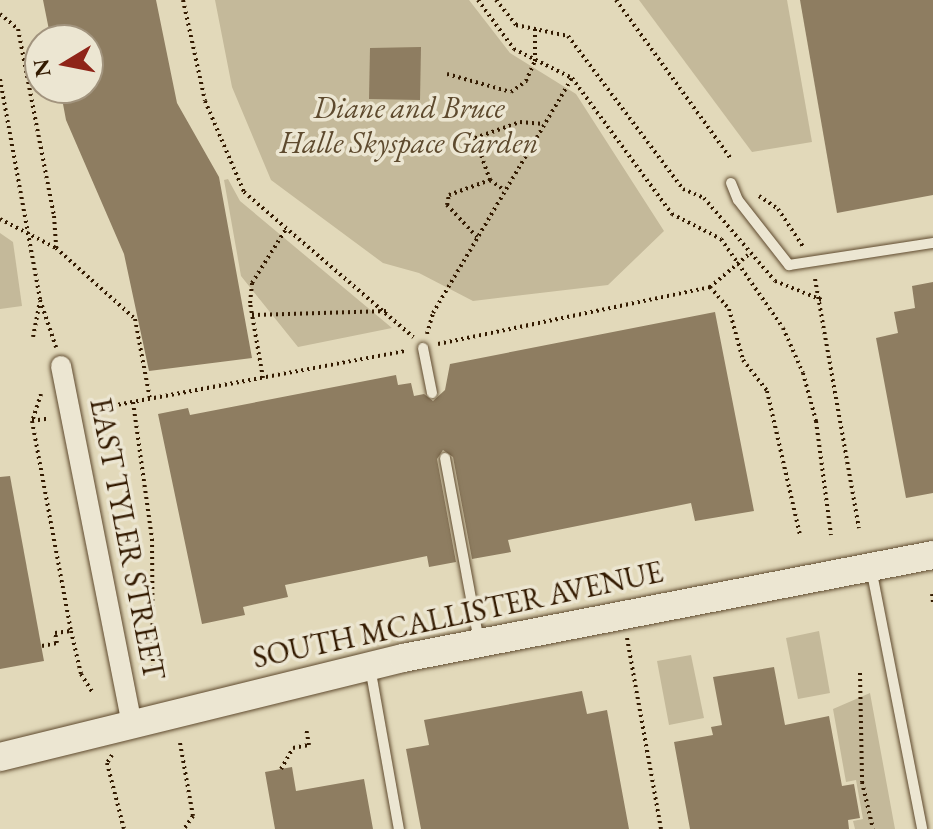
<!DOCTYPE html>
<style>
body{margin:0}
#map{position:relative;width:933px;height:829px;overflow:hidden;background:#e2d9ba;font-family:"EB Garamond",serif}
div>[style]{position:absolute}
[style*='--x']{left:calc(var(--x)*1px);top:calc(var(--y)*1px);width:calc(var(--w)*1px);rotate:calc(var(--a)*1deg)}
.green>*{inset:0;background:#c4b99a}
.building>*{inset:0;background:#8e7d61}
.path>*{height:4px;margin-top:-2px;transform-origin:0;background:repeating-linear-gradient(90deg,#331a00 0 2px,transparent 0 6px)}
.roads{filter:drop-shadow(0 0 2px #5f4a2e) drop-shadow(0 0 2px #5f4a2e)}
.lane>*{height:10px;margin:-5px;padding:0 5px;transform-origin:5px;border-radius:5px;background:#ece6d2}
.street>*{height:20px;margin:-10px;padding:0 10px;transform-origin:10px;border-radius:10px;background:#ece6d2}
.secondary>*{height:28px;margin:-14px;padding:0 14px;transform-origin:14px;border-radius:14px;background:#ece6d2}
span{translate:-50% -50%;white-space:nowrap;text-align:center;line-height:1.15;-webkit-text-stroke:7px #ece6d2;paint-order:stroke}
.park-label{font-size:30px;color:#5e4a2e;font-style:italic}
.street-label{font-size:30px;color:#331a00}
.north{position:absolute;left:24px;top:24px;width:80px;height:80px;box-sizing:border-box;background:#ece6d2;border:2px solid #a2947e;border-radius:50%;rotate:260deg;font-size:22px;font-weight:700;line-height:32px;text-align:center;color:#331a00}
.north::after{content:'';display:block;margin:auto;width:28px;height:36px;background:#8f2418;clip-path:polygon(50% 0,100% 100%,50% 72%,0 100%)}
</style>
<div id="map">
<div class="green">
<div style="clip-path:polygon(215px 0,469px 0,510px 53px,576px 94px,664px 231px,608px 285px,473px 301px,419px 273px,383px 263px,271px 180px,232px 87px)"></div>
<div style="clip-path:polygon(639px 0,787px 0,812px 142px,752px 152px)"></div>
<div style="clip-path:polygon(228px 179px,240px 201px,392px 328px,298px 347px,241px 276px,224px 180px)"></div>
<div style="clip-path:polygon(0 233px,13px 242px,22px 306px,0 309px)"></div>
<div style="clip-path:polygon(819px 631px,830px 693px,798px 699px,786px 638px)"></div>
<div style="clip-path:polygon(691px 655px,704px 718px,669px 725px,657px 661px)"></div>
<div style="clip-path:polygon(870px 693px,895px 829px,855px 829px,853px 821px,863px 819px,856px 780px,846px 782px,833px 709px)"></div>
</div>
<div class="building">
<div style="clip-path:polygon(43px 0,156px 0,177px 103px,219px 177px,252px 358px,149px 371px,124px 254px,66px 120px,60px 88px,88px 88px,88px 40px,51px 40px)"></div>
<div style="clip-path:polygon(800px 0,933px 0,933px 195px,837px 213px)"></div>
<div style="clip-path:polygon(421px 47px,420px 100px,369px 99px,370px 48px)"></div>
<div style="clip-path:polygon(933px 282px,933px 493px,906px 498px,876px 338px,898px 333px,894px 312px,915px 308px,912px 286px)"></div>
<div style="clip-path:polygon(715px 312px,754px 511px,695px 521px,691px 503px,508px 540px,511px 552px,472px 559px,453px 457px,443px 450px,437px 459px,456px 562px,429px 567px,427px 556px,285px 585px,288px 597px,243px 607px,245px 615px,202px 624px,158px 414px,188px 408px,190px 415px,396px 375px,398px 385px,411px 383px,414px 396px,424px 394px,433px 401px,445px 390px,450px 364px)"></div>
<div style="clip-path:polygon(10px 476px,44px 661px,0 669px,0 477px)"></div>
<div style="clip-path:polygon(774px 667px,785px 725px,829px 716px,842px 786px,854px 784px,860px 818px,848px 820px,849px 829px,690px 829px,674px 742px,713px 735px,711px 727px,722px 725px,713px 677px)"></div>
<div style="clip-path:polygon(582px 691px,587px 714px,607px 710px,629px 829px,421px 829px,406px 749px,429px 745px,424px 720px)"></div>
<div style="clip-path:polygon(292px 767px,296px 791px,364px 779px,373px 829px,275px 829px,265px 772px)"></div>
</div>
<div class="path">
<div style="--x:183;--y:0;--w:103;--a:77.7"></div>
<div style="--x:205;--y:101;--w:99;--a:66.8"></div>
<div style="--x:244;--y:192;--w:223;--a:40.6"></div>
<div style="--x:478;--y:0;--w:61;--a:53.7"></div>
<div style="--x:514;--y:49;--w:65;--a:26.6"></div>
<div style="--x:572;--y:78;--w:169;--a:53.7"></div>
<div style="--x:672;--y:214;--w:55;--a:27"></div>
<div style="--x:721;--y:239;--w:108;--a:55.1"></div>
<div style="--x:783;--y:328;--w:49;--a:66"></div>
<div style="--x:803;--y:373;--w:50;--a:74.8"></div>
<div style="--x:816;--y:421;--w:115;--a:82.5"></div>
<div style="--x:496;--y:0;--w:32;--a:51"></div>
<div style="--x:516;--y:25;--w:53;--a:11.9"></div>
<div style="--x:568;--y:36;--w:191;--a:53.1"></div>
<div style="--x:683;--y:189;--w:23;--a:23"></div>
<div style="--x:704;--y:198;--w:109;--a:49.5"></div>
<div style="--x:775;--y:281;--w:51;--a:22"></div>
<div style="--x:616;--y:0;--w:196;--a:54.1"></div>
<div style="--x:0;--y:14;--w:23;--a:40"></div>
<div style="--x:18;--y:29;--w:190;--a:79.1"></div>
<div style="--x:54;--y:216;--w:32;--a:86"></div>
<div style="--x:447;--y:74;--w:66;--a:15.7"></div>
<div style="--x:511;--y:92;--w:19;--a:-36"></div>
<div style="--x:526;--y:81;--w:22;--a:-66"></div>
<div style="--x:535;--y:61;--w:33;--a:-90"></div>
<div style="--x:0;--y:79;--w:225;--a:79.7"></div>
<div style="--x:40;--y:300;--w:50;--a:71.2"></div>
<div style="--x:490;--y:180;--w:17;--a:36"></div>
<div style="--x:759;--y:196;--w:23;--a:34"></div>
<div style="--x:778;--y:209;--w:47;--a:56.3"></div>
<div style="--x:0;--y:219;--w:63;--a:27.4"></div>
<div style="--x:56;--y:248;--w:106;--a:41.9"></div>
<div style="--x:135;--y:319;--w:81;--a:79.4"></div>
<div style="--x:477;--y:237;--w:44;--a:-133.2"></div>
<div style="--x:447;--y:205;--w:10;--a:-79"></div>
<div style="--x:449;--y:195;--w:44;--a:-20.1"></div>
<div style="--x:490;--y:180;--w:45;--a:-109.7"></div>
<div style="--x:475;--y:138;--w:48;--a:-19.6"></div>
<div style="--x:520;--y:122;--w:21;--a:5"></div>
<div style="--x:748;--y:255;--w:50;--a:139.9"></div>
<div style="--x:710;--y:287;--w:29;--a:49"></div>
<div style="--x:729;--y:309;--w:53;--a:74.6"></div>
<div style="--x:743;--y:360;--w:39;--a:52"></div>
<div style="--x:767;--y:391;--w:148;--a:77.1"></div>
<div style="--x:815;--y:279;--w:253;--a:80"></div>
<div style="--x:252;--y:315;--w:136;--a:-1.7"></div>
<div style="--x:427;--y:334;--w:22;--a:-74"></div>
<div style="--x:433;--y:313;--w:273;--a:-59.4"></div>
<div style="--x:33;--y:337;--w:36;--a:-79"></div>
<div style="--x:438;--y:344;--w:278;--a:-11.8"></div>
<div style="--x:263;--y:378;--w:76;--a:-99.8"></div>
<div style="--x:250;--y:303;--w:20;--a:-84"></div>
<div style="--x:252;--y:283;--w:64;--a:-57.8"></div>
<div style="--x:41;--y:394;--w:28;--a:108"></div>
<div style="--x:32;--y:421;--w:214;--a:79.5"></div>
<div style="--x:71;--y:631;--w:44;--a:76.9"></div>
<div style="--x:81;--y:674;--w:22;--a:58"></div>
<div style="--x:133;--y:402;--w:138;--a:82.1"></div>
<div style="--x:152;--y:539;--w:137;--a:89.6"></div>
<div style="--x:95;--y:409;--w:316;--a:-10.6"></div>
<div style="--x:32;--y:421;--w:18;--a:-9"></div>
<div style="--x:932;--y:594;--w:8;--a:83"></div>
<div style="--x:627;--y:638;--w:194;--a:79.9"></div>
<div style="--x:42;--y:646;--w:15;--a:-11"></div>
<div style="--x:57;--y:643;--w:10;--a:-101"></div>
<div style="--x:55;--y:633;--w:16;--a:-7"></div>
<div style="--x:860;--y:673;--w:109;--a:88.9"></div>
<div style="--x:862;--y:782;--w:48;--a:76.8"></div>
<div style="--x:180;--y:743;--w:74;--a:79.9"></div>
<div style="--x:193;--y:816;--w:16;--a:125"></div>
<div style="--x:112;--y:755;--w:9;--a:122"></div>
<div style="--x:107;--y:763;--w:68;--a:75.6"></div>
<div style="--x:281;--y:769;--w:24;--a:-60"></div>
<div style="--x:293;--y:748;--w:16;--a:-11"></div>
<div style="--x:309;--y:745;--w:17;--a:-100"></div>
</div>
<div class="roads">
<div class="lane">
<div style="--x:731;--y:183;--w:18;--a:68"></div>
<div style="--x:738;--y:200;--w:83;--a:51.9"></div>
<div style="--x:789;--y:265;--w:146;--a:-8.7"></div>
<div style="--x:423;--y:348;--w:46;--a:78.7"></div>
<div style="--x:445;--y:458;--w:186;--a:79.5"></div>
<div style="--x:871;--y:568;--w:266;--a:78.9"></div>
<div style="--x:370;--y:667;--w:165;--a:79.9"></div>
</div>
<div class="street">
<div style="--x:61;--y:366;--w:365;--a:78.8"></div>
</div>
<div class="secondary">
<div style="--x:0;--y:757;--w:415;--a:-13.8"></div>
<div style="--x:403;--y:658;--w:540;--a:-11"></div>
</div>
</div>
<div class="park-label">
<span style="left:409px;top:125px">Diane and Bruce<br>Halle Skyspace Garden</span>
</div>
<div class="street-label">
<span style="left:127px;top:539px;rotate:79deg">EAST TYLER STREET</span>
<span style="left:458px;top:615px;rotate:-12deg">SOUTH MCALLISTER AVENUE</span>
</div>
<div class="north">N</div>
</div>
